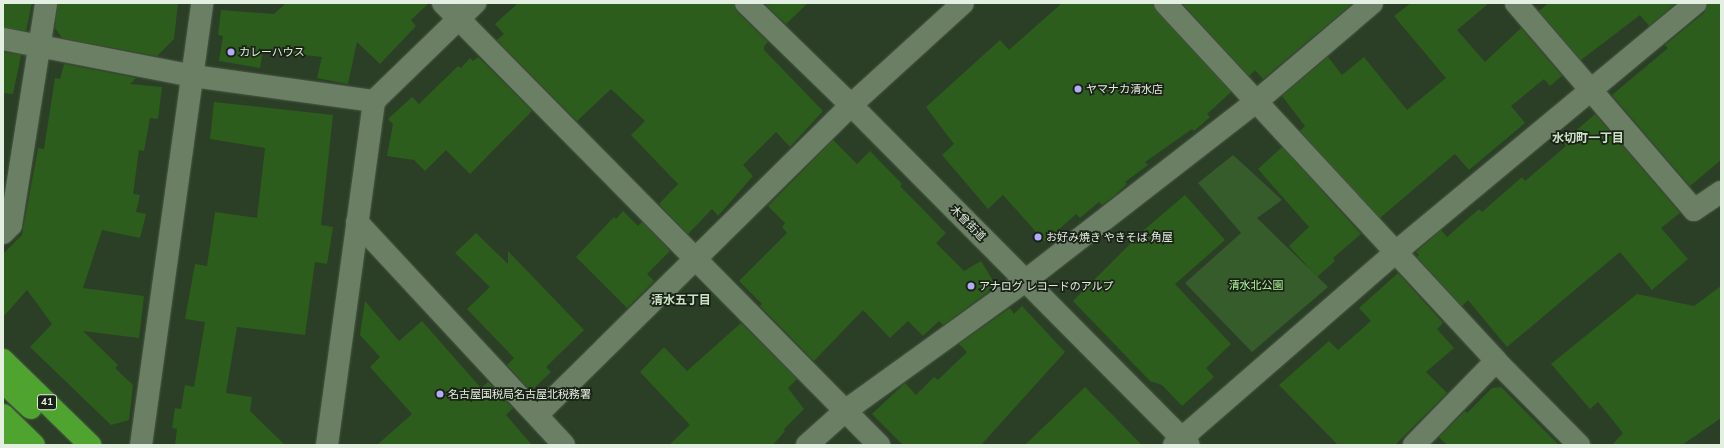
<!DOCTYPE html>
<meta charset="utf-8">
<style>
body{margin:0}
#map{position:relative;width:1724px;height:448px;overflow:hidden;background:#2b3e26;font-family:Mulish,"Noto Sans JP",sans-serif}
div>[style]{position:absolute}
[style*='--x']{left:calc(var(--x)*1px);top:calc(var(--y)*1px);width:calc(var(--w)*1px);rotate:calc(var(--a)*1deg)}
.green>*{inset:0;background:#375c2c}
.building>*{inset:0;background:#2d5d1c}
.roads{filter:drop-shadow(0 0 1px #495945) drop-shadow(0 0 1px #495945)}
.minor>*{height:22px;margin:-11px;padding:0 11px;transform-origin:11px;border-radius:11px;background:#6b7f65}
.highway>*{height:22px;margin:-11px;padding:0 11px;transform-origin:11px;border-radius:11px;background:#4fa430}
.dots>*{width:11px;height:11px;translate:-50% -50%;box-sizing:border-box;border:2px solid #1a2217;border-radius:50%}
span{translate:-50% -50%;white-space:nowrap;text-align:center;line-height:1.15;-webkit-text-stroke:3.5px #1a2217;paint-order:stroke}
.shield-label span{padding:1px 3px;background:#1a2217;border:1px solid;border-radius:3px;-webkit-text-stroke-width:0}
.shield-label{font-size:10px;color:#e3efe0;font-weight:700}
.poi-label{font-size:11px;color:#e3efe0}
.left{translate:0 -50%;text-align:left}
.street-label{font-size:11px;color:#e3efe0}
.park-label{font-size:11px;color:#adf398}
.neighbourhood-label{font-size:12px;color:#cae1c4;font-weight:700}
.frame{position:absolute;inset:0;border:4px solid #e3efe0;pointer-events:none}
</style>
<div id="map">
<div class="green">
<div style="clip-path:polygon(1233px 155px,1282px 200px,1257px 218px,1328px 287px,1252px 352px,1185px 283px,1241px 233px,1198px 183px)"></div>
</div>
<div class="building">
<div style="clip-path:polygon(3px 3px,32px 3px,26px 31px,3px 27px)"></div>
<div style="clip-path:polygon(58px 3px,178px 3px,174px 39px,157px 56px,62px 38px,55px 28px)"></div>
<div style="clip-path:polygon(286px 3px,429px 3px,411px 20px,416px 26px,380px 64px,357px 42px,348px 84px,317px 78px,322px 57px,263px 50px,260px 68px,219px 61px,223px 36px,218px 35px,221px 10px,274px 14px)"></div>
<div style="clip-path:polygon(518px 3px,734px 3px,737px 12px,768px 42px,764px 46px,764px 50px,823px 111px,790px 147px,776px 132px,743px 165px,753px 176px,718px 216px,712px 209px,688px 234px,659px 204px,678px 184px,631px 135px,645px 121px,611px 89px,577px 121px,497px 40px,504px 34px,495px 24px)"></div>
<div style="clip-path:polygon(764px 3px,808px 3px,786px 24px)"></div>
<div style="clip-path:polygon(1062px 3px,1153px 3px,1156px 11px,1231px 92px,1207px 114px,1210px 117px,1194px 131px,1192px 129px,1145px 162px,1148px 165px,1125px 182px,1127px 184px,1114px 196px,1102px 205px,1099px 202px,1080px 218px,1076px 214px,1045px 242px,1003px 195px,988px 209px,942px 155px,954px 144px,926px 107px,1000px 40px,1009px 50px)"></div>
<div style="clip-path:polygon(1182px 3px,1353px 3px,1263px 79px,1255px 70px,1249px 76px)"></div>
<div style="clip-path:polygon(1411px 3px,1489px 3px,1457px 30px,1485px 62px,1521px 28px,1562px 76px,1550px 86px,1544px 79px,1511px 106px,1525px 123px,1469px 170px,1455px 154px,1380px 218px,1300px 131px,1305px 126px,1282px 96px,1328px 57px,1342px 75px,1364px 57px,1407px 110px,1446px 78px,1394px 16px)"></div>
<div style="clip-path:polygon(1548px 3px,1676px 3px,1649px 26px,1640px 15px,1581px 60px,1539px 11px)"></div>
<div style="clip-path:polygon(1708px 3px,1721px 3px,1721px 160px,1690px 186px,1612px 95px,1668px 48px,1665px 45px,1704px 13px)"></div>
<div style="clip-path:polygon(3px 52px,21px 55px,13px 94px,3px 93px)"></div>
<div style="clip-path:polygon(478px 57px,532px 111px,470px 174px,446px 150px,425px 171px,414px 160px,387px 156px,393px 124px,388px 119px,412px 97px,419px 104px,458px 66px,461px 68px,470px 58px,473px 61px)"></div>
<div style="clip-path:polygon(64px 64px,136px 78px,130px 84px,162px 87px,158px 119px,150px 118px,144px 151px,139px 150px,133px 194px,140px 195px,136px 212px,146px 214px,140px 238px,102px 230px,83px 288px,144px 296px,139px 338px,83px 331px,118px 365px,115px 368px,133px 385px,129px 420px,111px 425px,30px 347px,52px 324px,27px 290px,3px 317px,3px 254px,22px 235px,38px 148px,44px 149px,55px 78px,60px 79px)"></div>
<div style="clip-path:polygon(214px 102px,333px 115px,321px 225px,333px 227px,327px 264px,315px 262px,305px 335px,237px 327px,226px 393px,252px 397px,250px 411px,285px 445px,175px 445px,177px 429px,172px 428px,175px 408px,181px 409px,185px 385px,194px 387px,205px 322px,185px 319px,195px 264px,207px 266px,215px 212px,257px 218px,265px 148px,210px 139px)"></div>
<div style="clip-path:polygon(1595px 114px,1680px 213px,1661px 228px,1688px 259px,1652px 290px,1620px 252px,1507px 347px,1468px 300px,1462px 306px,1417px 257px,1419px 255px,1416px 252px,1441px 230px,1447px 237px,1479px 209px,1482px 212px,1522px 177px,1525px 181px,1566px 146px,1563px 142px)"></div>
<div style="clip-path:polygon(833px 140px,857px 164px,870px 151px,902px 184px,900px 186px,946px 233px,936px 243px,964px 271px,981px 261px,996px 286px,943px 325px,939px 321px,923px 336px,908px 321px,890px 338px,863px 310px,814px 361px,760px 306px,762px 304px,739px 281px,787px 233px,782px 227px,785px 223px,768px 206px)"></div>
<div style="clip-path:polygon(1282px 147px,1361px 234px,1333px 258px,1335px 261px,1317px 277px,1289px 246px,1309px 227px,1258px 169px)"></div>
<div style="clip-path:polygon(1185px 195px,1225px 240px,1175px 284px,1231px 344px,1206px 368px,1214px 377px,1182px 406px,1162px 385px,1150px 381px,1073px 301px,1145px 229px)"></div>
<div style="clip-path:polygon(623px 211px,638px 226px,642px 222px,670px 251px,647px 274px,654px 281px,627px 308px,576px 257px,614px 217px,616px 219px)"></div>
<div style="clip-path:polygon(476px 233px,508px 264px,508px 251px,584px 330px,546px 367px,551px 372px,531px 391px,507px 365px,514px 358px,467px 309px,490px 287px,455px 253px)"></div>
<div style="clip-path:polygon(1398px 273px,1443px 323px,1437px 329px,1454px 348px,1426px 372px,1447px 393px,1395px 445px,1338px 445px,1279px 385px,1329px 341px,1338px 350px,1371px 321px,1359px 308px)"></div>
<div style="clip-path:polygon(1721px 286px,1721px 418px,1682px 445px,1612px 445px,1623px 433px,1598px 402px,1590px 409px,1551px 364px,1637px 294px,1694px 306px)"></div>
<div style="clip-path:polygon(365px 301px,399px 341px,422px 321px,481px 388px,488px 382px,513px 408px,506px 415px,532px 445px,377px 445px,412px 414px,370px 367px,380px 357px,360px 335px)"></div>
<div style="clip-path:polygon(1022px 306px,1065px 352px,981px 445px,903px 445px,872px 414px,905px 383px,916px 395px,934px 377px,938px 380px,967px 352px,959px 344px,1010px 308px,1014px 314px)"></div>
<div style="clip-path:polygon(741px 323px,797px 379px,788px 388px,804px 409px,784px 429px,785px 431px,773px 445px,669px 445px,690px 425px,640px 372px,664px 347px,687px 371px)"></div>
<div style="clip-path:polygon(1085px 387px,1142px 445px,1025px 445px)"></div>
<div style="clip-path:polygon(1501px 387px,1559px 445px,1447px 445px,1439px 437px,1465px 411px,1467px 413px,1492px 388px)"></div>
</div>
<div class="roads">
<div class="minor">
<div style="--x:443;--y:3;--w:621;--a:45.39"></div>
<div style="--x:746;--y:3;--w:146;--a:44.2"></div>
<div style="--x:851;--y:105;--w:479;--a:45.2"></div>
<div style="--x:1165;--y:3;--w:488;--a:47.2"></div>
<div style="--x:1496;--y:361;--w:118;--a:45.3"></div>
<div style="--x:1516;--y:3;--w:273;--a:49.3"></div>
<div style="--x:1694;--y:210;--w:32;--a:-34"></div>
<div style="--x:3;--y:39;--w:194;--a:11"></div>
<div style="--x:193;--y:76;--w:183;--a:7.9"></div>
<div style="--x:357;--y:222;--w:304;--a:47.1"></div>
<div style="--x:3;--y:233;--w:11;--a:-45"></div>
<div style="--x:11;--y:225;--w:225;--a:-81"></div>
<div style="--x:537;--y:415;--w:441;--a:-44.6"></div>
<div style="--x:851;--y:105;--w:151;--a:-42.3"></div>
<div style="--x:141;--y:445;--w:446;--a:-82.1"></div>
<div style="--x:327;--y:445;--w:347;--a:-82.2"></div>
<div style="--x:374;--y:101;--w:141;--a:-44.1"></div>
<div style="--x:807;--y:445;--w:51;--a:-41.8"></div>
<div style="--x:845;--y:411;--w:222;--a:-35.8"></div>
<div style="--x:1025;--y:281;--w:294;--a:-37.8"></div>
<div style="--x:1257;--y:101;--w:151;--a:-40.4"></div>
<div style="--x:1174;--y:445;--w:296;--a:-41"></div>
<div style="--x:1397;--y:251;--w:388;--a:-39.7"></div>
<div style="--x:1414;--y:445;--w:117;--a:-45.7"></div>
</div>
<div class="highway">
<div style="--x:3;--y:360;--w:122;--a:44.3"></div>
<div style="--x:3;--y:382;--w:38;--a:43"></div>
<div style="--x:3;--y:415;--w:43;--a:44.1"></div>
<div style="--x:3;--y:439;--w:12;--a:31"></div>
</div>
</div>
<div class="dots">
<div style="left:231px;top:52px;background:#b5acf9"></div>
<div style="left:1078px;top:89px;background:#b5acf9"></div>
<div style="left:1038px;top:237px;background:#b5acf9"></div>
<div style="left:971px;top:286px;background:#b5acf9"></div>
<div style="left:440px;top:394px;background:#b5acf9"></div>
</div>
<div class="shield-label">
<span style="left:47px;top:402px">41</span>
</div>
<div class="poi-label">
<span class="left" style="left:239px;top:52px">カレーハウス</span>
<span class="left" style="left:1086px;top:89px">ヤマナカ清水店</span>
<span class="left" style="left:1046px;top:237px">お好み焼き やきそば 角屋</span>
<span class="left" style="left:979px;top:286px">アナログ レコードのアルプ</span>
<span class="left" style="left:448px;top:394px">名古屋国税局名古屋北税務署</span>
</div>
<div class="street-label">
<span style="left:968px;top:223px;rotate:45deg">木曾街道</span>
</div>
<div class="park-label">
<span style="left:1256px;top:285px">清水北公園</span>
</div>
<div class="neighbourhood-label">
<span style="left:1588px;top:138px">水切町一丁目</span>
<span style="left:681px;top:300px">清水五丁目</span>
</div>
<div class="frame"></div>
</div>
